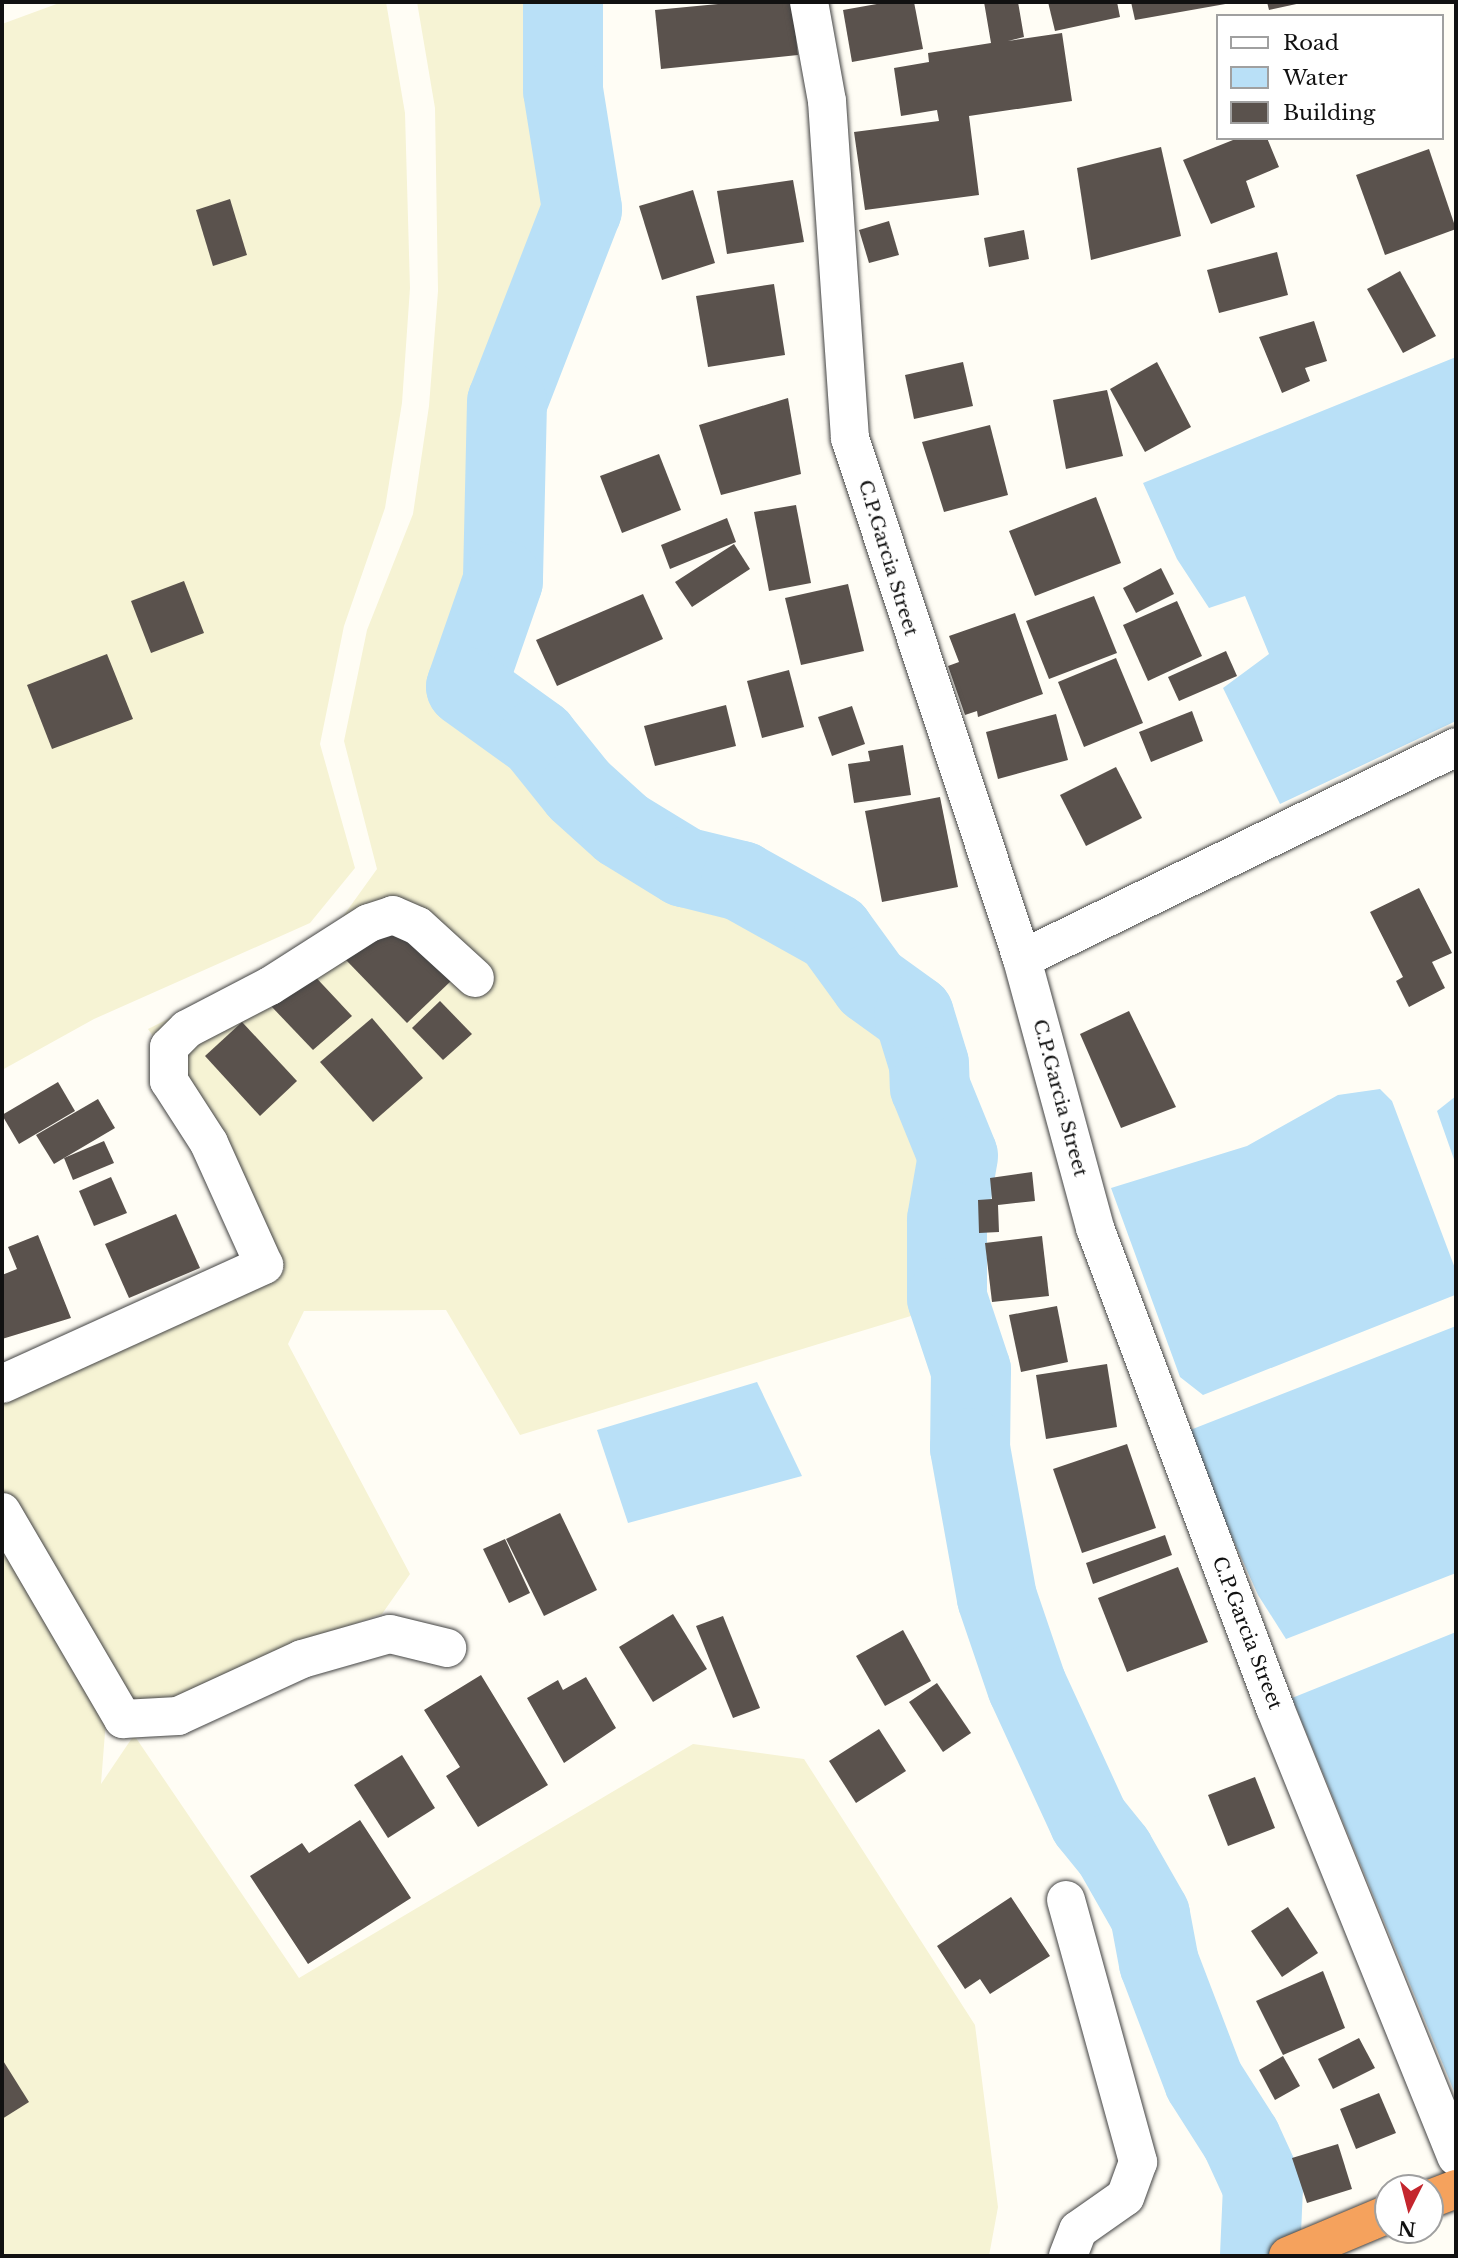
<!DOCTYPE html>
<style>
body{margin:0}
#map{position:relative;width:1458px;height:2258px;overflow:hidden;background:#fffdf5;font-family:"Libre Baskerville",serif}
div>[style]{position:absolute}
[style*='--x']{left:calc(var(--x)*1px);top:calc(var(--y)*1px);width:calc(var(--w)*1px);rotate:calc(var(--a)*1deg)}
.farmland>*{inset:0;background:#f6f3d4}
.water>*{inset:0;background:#b9e0f7}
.river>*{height:80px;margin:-40px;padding:0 40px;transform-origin:40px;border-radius:40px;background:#b9e0f7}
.building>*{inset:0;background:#5a524d}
.roads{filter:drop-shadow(0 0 2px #444) drop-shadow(0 0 2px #444)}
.minor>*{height:38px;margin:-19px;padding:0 19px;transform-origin:19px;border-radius:19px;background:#fff}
.highway>*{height:38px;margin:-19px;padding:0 19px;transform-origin:19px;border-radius:19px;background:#f5a25d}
span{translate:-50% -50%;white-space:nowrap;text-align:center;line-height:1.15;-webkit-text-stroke:7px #fff;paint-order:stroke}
.street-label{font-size:19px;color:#111}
.frame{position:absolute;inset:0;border:4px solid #111;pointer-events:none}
.legend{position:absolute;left:1216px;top:14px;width:228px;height:126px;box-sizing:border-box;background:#fff;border:2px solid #a0a0a0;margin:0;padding:9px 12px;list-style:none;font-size:21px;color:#111}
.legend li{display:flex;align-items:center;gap:14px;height:35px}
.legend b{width:35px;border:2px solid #a0a0a0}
.north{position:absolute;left:1374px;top:2174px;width:70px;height:70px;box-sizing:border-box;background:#fff;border:2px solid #a0a0a0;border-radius:50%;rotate:186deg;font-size:19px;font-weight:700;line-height:28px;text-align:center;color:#111}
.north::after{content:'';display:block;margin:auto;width:24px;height:32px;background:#c4262e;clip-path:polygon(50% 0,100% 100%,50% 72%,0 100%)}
</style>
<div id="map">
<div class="farmland">
<div style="clip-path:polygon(62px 2px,386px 2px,405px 113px,410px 288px,402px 403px,385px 508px,344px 626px,320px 744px,355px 868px,310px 923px,94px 1019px,2px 1070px,2px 24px)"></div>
<div style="clip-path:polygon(417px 2px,548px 2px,548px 90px,564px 202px,492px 393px,487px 576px,437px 699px,668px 880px,845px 981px,906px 1029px,931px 1195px,924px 1312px,520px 1435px,446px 1310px,304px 1311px,288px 1344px,410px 1574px,382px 1614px,293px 1646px,168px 1704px,130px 1706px,2px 1490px,2px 1396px,284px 1270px,219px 1132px,148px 1029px,326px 940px,377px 869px,344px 741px,367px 630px,413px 514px,429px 406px,438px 291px,435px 108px)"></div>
<div style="clip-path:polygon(2px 1534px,107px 1707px,101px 1784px,134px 1735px,299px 1978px,693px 1744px,804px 1759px,975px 2025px,998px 2207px,989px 2256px,2px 2256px)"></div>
</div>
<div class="water">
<div style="clip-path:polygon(1456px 357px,1456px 721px,1280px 804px,1223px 688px,1269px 654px,1245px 596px,1209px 608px,1177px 559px,1143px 483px)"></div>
<div style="clip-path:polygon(1380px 1089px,1392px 1101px,1456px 1271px,1455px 1295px,1203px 1395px,1180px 1377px,1111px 1188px,1247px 1146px,1338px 1095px)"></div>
<div style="clip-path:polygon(1456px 1096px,1456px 1165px,1437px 1111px)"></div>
<div style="clip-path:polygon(1456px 1326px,1456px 1573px,1286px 1639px,1258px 1595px,1185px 1432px)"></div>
<div style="clip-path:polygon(757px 1382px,802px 1476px,628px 1523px,597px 1430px)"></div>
<div style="clip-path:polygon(1456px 1632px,1456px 2096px,1292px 1698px)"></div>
</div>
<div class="river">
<div style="--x:563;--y:2;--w:88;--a:90"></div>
<div style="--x:563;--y:90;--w:121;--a:80.9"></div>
<div style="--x:582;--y:209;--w:207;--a:111.2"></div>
<div style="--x:507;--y:402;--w:179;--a:91.3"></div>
<div style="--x:503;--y:581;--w:112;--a:109.2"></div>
<div style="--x:466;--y:687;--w:89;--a:35.8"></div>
<div style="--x:538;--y:739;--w:65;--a:51.2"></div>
<div style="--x:579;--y:790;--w:58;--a:42.2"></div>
<div style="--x:622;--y:829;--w:73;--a:31.5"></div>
<div style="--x:684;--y:867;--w:59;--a:13.8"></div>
<div style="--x:741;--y:881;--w:107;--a:29.2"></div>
<div style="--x:834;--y:933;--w:63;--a:54"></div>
<div style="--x:871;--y:984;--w:53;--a:35.8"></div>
<div style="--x:914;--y:1015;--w:51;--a:73"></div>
<div style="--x:929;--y:1064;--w:23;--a:88"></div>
<div style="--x:930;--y:1087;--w:74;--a:67.9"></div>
<div style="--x:958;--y:1156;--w:65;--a:99.8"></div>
<div style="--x:947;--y:1220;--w:78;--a:90"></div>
<div style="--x:947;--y:1298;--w:76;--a:71.6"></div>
<div style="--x:971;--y:1370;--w:78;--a:90.7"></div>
<div style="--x:970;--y:1448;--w:152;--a:79.8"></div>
<div style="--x:997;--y:1598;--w:93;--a:71.2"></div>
<div style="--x:1027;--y:1686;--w:149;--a:65.3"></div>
<div style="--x:1089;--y:1821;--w:40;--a:51"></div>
<div style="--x:1114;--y:1852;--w:73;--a:60.3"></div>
<div style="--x:1150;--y:1915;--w:49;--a:79.4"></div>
<div style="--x:1159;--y:1963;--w:126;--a:69.1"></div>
<div style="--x:1204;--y:2081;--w:69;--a:57.5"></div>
<div style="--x:1241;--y:2139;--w:53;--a:65.4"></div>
<div style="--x:1263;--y:2187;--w:69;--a:92.5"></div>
</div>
<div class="building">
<div style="clip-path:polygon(739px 2px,792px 2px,798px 55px,661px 69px,655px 10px)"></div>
<div style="clip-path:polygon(888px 2px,914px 2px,923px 49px,852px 62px,843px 10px)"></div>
<div style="clip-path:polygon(984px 2px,1018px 2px,1024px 37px,1008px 41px,1062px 33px,1072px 101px,969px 116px,979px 195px,865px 210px,854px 132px,939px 121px,937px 110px,901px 116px,894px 68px,929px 62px,928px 53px,991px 43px)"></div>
<div style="clip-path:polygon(1048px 2px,1117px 2px,1120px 17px,1055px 31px)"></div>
<div style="clip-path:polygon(1131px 2px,1231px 2px,1231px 3px,1135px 20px)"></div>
<div style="clip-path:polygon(1267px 2px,1301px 2px,1301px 3px,1269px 10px)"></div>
<div style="clip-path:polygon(1238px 138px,1267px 138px,1279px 167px,1246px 181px,1255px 207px,1211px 224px,1183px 160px)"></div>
<div style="clip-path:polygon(1161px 147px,1181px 236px,1091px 260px,1077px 168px)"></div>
<div style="clip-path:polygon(1429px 149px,1456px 229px,1385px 255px,1356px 175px)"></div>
<div style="clip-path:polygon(793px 180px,804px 242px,727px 254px,717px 191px)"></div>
<div style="clip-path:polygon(693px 190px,715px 263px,662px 280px,639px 206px)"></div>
<div style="clip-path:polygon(230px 199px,247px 255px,213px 266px,196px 210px)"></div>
<div style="clip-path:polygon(889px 221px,899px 255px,869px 263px,859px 230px)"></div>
<div style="clip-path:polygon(1024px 230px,1029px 259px,989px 267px,984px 238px)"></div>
<div style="clip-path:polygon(1277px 252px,1288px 295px,1219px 313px,1207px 270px)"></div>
<div style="clip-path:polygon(1400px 271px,1436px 336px,1403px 353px,1367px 289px)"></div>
<div style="clip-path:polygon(774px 284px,785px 355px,708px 367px,696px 296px)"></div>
<div style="clip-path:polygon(1314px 321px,1327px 361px,1305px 368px,1310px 381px,1282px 393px,1259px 337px)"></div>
<div style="clip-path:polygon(963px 362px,973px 406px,914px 419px,905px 375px)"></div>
<div style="clip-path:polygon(1157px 362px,1191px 427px,1145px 452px,1110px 389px)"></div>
<div style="clip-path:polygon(1107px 390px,1123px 456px,1066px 469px,1053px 400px)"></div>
<div style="clip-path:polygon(788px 398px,801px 474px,721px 495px,699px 425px)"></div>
<div style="clip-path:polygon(990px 425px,1008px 495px,944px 512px,922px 442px)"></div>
<div style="clip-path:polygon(659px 454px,681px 510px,622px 533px,600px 476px)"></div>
<div style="clip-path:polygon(1096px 497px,1121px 563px,1035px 596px,1009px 531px)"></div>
<div style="clip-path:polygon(796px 505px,811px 583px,769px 591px,754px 512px)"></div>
<div style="clip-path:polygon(727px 518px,736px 542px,670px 569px,661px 545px)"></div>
<div style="clip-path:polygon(734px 544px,750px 569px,692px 607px,675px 582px)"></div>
<div style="clip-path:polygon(1161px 568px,1174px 594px,1136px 613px,1123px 588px)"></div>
<div style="clip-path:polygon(184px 581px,204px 633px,151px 653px,131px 601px)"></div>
<div style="clip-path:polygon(848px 584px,864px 651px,801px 665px,785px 598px)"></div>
<div style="clip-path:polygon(643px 594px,663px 639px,557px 686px,536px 640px)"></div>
<div style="clip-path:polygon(1094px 596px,1117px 653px,1049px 679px,1026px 621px)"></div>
<div style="clip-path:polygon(1177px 601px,1202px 656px,1148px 681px,1123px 625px)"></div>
<div style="clip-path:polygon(1015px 613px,1043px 694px,978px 717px,977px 711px,965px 715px,948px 666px,959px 662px,949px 636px)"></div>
<div style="clip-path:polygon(1226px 651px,1237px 676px,1179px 701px,1168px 677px)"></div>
<div style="clip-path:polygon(107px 654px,133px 719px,52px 749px,27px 685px)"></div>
<div style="clip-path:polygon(1116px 658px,1143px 723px,1084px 747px,1058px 682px)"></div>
<div style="clip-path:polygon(789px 670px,804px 727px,762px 738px,747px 681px)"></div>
<div style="clip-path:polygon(726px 705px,736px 746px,655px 766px,644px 726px)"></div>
<div style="clip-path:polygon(852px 706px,865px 744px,832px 756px,818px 717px)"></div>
<div style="clip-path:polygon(1192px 711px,1203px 741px,1151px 762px,1139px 732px)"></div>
<div style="clip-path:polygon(1056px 714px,1068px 760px,998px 779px,986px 732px)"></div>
<div style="clip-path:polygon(903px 745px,911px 795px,854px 803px,848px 764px,870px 761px,868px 751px)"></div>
<div style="clip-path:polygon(1116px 767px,1142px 818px,1086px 846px,1060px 795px)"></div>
<div style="clip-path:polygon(940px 797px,958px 887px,882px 902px,865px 811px)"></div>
<div style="clip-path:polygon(1419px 888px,1452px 953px,1432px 962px,1445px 988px,1409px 1007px,1396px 981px,1403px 977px,1370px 912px)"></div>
<div style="clip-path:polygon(391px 917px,452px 980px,407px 1023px,346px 960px)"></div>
<div style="clip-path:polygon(309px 970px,352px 1016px,313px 1050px,271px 1006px)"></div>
<div style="clip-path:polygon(440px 1001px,472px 1034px,443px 1060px,412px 1028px)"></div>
<div style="clip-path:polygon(1129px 1011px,1176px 1107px,1121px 1128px,1080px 1034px)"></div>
<div style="clip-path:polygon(372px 1018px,423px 1078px,373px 1122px,320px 1062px)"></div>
<div style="clip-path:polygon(242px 1022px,297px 1081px,260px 1116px,205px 1056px)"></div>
<div style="clip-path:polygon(58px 1082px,75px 1111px,19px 1144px,2px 1115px)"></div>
<div style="clip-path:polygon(98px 1099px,115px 1128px,54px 1164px,36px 1135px)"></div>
<div style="clip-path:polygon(104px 1141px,114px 1163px,73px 1180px,64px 1158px)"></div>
<div style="clip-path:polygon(1032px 1172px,1035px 1201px,998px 1205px,999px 1232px,979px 1233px,978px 1200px,992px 1199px,990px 1178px)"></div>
<div style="clip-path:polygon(111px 1177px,127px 1213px,94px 1226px,79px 1191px)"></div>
<div style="clip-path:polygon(176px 1214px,200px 1268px,129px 1298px,105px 1244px)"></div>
<div style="clip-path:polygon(38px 1235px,71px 1318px,2px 1339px,2px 1275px,17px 1269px,8px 1247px)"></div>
<div style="clip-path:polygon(1042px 1236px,1049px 1296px,992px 1302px,985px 1243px)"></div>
<div style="clip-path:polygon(1057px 1306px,1068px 1362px,1021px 1372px,1009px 1315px)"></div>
<div style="clip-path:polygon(1107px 1364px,1117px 1427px,1046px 1439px,1036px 1375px)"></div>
<div style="clip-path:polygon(1127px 1444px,1156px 1528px,1082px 1553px,1053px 1469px)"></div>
<div style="clip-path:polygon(560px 1513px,597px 1590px,544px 1616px,506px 1539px)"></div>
<div style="clip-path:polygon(1165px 1535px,1172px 1555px,1093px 1584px,1086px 1563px)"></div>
<div style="clip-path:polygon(505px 1539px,530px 1593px,509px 1603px,483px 1549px)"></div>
<div style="clip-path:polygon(1178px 1567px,1208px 1642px,1127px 1672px,1098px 1598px)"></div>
<div style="clip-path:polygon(673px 1614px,707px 1669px,653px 1702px,619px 1647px)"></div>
<div style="clip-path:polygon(723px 1616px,760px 1708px,733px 1718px,696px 1626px)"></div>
<div style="clip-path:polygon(903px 1630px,931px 1681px,885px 1706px,856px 1656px)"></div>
<div style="clip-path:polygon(481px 1675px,548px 1785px,478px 1827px,446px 1776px,460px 1767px,424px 1710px)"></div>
<div style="clip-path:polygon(586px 1677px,616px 1728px,564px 1763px,527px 1698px,558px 1680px,563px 1690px)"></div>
<div style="clip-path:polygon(937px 1683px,971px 1733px,943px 1752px,909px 1702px)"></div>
<div style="clip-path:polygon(879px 1729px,906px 1771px,856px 1803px,829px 1761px)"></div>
<div style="clip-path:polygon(402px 1755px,435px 1808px,388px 1838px,354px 1785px)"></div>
<div style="clip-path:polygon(1255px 1777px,1275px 1828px,1228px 1846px,1208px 1795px)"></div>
<div style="clip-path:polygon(360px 1820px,411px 1898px,308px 1964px,250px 1876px,302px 1843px,309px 1853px)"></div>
<div style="clip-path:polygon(1011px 1897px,1050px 1956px,990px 1994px,980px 1979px,965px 1989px,937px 1946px)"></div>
<div style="clip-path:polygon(1288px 1907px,1318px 1953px,1282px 1977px,1251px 1931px)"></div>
<div style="clip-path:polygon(1323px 1971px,1345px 2028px,1283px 2055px,1256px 2001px)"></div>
<div style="clip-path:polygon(1359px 2038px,1375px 2068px,1333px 2089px,1318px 2059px)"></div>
<div style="clip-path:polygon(1283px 2056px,1300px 2086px,1275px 2100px,1259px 2070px)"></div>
<div style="clip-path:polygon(2px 2059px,29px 2102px,2px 2119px)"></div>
<div style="clip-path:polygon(1379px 2093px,1396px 2133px,1356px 2149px,1340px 2109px)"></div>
<div style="clip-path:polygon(1338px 2144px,1352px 2189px,1307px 2203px,1292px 2158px)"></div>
</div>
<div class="roads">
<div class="minor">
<div style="--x:809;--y:2;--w:101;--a:79.7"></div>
<div style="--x:827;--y:101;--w:338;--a:86.1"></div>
<div style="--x:850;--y:438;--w:549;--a:71.73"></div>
<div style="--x:1022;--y:959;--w:279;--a:74.8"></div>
<div style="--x:1095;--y:1228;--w:513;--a:69.44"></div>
<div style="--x:1275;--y:1708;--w:484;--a:68"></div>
<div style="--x:1022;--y:959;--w:483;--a:-26"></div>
<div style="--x:2;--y:1384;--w:288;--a:-24.4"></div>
<div style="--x:264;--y:1265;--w:134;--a:-114.3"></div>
<div style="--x:209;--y:1143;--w:74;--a:-122.8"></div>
<div style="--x:169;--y:1081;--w:34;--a:-90"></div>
<div style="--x:169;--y:1047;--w:25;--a:-45"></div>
<div style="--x:187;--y:1029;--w:93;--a:-27.4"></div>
<div style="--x:270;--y:986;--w:117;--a:-32.5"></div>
<div style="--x:369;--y:923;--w:25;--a:-18"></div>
<div style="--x:393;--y:915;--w:27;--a:24"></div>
<div style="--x:418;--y:926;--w:77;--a:42.4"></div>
<div style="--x:2;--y:1512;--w:240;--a:59.7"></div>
<div style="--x:123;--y:1719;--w:55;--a:-3.1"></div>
<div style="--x:178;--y:1716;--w:136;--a:-24.7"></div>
<div style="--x:302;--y:1659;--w:91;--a:-15.9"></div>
<div style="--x:390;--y:1634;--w:59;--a:13.8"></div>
<div style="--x:1066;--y:1900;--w:272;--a:74.6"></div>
<div style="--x:1138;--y:2162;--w:37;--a:110"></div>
<div style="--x:1125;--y:2197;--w:57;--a:144.9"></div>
<div style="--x:1078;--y:2230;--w:28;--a:111"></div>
</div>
<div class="highway">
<div style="--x:1430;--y:2199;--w:28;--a:-21"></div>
<div style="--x:1288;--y:2256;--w:108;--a:-22.8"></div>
</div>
</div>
<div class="street-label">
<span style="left:888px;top:558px;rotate:73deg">C.P.Garcia Street</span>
<span style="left:1060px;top:1098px;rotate:75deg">C.P.Garcia Street</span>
<span style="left:1247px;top:1633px;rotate:69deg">C.P.Garcia Street</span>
</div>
<div class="frame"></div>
<ul class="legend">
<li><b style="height:9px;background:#fff"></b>Road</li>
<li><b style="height:19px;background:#b9e0f7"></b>Water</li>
<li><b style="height:19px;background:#5a524d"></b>Building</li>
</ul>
<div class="north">N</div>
</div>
